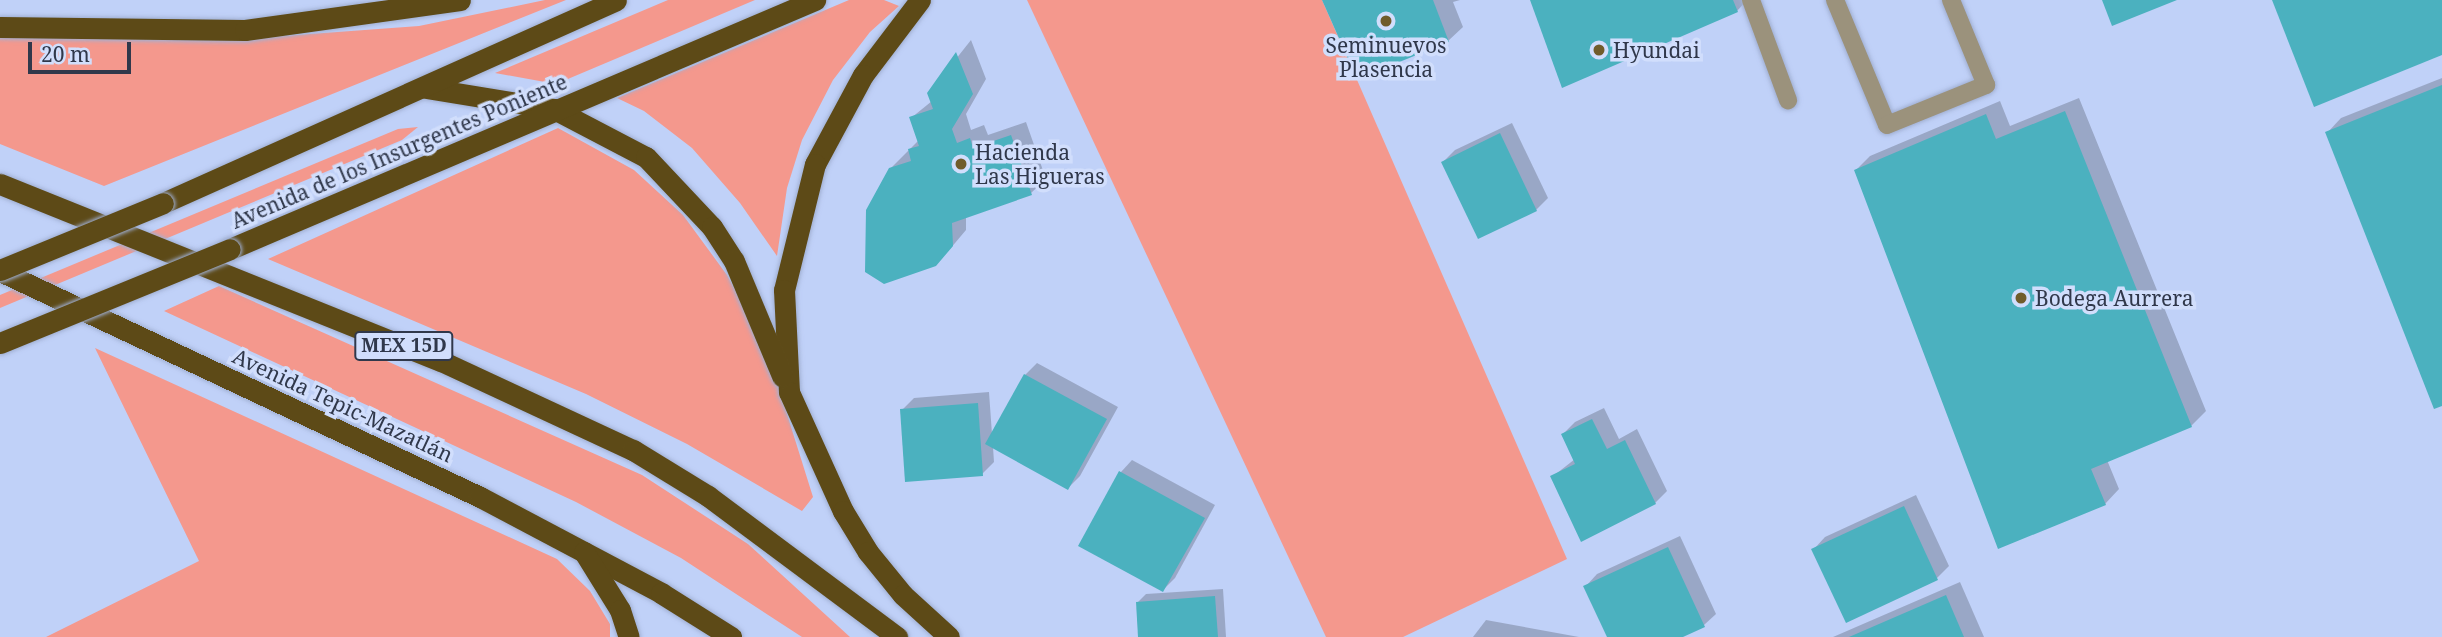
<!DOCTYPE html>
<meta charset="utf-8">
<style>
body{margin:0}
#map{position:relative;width:2442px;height:637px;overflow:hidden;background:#c0d1f8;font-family:"Noto Serif",serif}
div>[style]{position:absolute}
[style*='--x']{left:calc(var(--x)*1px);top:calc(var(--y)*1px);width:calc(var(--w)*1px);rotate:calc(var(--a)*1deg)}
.green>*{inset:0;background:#f4988d}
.shadow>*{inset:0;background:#0003}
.building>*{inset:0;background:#4bb1bf}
.roads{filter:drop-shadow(0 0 2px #a0afd2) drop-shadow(0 0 2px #a0afd2)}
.minor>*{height:18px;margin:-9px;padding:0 9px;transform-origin:9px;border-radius:9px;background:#9b927c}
.highway>*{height:21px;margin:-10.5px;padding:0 10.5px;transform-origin:10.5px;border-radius:10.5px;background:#5d4a17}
.bridges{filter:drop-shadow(0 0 2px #a0afd2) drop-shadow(0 0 2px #a0afd2)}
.highway-bridge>*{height:21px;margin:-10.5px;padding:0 10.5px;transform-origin:10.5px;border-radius:10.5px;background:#5d4a17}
.dots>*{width:19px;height:19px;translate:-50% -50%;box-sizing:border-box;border:4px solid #d1defc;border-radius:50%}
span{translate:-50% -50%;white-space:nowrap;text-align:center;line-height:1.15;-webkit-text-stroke:7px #d1defc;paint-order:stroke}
.shield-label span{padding:2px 5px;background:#d1defc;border:2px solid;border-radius:5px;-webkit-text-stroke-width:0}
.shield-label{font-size:19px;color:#30384b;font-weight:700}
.poi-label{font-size:21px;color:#30384b}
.left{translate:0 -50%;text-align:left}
.street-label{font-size:21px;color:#30384b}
.scale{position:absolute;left:28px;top:42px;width:103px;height:32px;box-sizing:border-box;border:4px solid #30384b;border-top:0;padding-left:9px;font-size:21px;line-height:24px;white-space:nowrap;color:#30384b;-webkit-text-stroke:5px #d1defc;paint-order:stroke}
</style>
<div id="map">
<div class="green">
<div style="clip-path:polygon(545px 0,566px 0,104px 186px,0 144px,0 38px,283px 36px,419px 26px)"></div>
<div style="clip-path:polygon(668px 0,755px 0,556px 84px,495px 73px)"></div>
<div style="clip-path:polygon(849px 0,884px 0,899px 6px,870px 32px,833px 80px,802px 140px,787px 188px,777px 256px,740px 203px,692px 148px,644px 111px,617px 98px)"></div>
<div style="clip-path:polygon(1027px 0,1322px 0,1567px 559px,1403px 637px,1326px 637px)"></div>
<div style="clip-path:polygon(418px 127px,402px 140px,0 308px,0 295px,398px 129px)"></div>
<div style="clip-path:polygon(558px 128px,634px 170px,683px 215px,727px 275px,766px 347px,813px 497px,802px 511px,687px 444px,586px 394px,268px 259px)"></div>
<div style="clip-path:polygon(219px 286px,642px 475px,748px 544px,850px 637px,802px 637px,681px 558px,576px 502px,164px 311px)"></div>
<div style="clip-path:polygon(95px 348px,557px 559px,590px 591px,610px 624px,610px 637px,46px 637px,199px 561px)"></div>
</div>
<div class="shadow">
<div style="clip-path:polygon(1324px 0,1460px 0,1453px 2px,1463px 27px,1448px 41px)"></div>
<div style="clip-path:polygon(1532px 0,1747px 0,1737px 11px)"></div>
<div style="clip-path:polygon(971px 40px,986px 79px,966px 114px,971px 130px,984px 125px,988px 135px,1026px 122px,1046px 179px,1031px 193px,966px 216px,966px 230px,950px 249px,890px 169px,919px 140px,911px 118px,932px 101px,929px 93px)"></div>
<div style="clip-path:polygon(2442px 78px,2442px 404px,2327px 133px,2341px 118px)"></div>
<div style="clip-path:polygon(2079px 98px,2206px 411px,2191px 426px,2107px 460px,2119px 489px,2105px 504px,1856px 170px,1870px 156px,2000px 101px,2010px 126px)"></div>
<div style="clip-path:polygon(1512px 123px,1548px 198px,1536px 210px,1443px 162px,1455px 150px)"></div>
<div style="clip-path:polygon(1037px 363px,1118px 407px,1080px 476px,1068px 488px,993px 447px,994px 462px,982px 474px,902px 410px,914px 398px,989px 392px,992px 434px,1025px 375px)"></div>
<div style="clip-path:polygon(1604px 408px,1619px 439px,1637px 429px,1667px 491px,1655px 503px,1582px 539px,1552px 477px,1575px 459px,1563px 434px,1575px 422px)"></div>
<div style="clip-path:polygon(1132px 460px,1215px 505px,1175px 578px,1163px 590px,1080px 545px,1121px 472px)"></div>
<div style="clip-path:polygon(1916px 495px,1949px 566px,1937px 578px,1814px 549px,1825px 537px)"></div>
<div style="clip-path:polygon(1680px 536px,1716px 614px,1704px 625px,1679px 637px,1609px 637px,1586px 586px,1597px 574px)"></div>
<div style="clip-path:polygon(1960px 582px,1984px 637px,1833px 637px)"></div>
<div style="clip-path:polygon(1223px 589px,1226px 637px,1140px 637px,1138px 602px,1146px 594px)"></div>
<div style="clip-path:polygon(1486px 620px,1579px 637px,1473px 637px)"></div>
</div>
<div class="building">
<div style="clip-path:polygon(1322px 0,1433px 0,1449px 42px,1357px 79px)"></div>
<div style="clip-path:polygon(1530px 0,1733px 0,1738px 12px,1562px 88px)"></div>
<div style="clip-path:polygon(2102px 0,2177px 0,2112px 26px)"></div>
<div style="clip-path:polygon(2272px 0,2442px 0,2442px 55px,2314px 107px)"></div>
<div style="clip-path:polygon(956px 52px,973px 94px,952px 129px,957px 143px,970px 138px,973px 148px,1011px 135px,1032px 195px,952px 223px,953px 246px,936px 266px,884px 284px,865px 272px,866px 210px,889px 168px,911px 161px,908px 149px,919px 146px,909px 117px,933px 109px,927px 93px)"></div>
<div style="clip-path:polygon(2442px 85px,2442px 406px,2434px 409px,2325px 132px)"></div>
<div style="clip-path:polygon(2065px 111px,2192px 427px,2091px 469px,2106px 505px,1998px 549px,1854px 170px,1986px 114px,1996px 139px)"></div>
<div style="clip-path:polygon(1500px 133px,1537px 211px,1478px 239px,1441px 162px)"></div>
<div style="clip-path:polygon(1024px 374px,1107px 419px,1068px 490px,985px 444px)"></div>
<div style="clip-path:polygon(978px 403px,983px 476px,905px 482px,900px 409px)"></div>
<div style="clip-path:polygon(1592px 419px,1607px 449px,1625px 440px,1656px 504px,1581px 542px,1550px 476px,1575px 464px,1561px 434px)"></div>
<div style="clip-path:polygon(1119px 471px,1205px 518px,1163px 592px,1078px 546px)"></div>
<div style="clip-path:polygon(1904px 506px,1938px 580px,1846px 623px,1811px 549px)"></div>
<div style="clip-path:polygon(1668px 547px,1705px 627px,1683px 637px,1607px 637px,1583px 586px)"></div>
<div style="clip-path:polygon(1946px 595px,1964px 637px,1849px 637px)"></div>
<div style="clip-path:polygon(1215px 596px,1218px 637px,1138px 637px,1136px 602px)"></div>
</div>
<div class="roads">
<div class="minor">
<div style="--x:1751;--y:0;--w:107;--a:69.7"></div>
<div style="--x:1835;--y:0;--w:135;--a:67.4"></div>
<div style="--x:1887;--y:125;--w:107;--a:-22"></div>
<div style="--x:1986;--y:85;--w:92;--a:-112.4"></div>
</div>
<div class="highway">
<div style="--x:920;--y:0;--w:94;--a:127.2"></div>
<div style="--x:863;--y:75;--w:101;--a:118.3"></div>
<div style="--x:815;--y:164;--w:130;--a:103.8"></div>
<div style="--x:784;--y:290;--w:102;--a:87.2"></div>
<div style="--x:789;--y:392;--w:131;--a:65.6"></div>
<div style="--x:843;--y:511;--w:48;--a:58.6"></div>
<div style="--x:868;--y:552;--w:55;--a:50.9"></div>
<div style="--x:903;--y:595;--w:62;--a:42.4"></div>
<div style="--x:0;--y:27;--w:245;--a:0.7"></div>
<div style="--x:245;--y:30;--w:217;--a:-7.9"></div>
<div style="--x:426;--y:88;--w:130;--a:9.3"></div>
<div style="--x:554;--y:109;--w:104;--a:27.6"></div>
<div style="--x:646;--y:157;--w:96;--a:46.7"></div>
<div style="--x:712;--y:227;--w:40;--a:57.1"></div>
<div style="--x:734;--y:261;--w:125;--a:67.3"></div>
<div style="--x:0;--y:184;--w:475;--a:21.9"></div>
<div style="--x:441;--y:361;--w:212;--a:24.9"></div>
<div style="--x:633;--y:450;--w:88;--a:31.5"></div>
<div style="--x:708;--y:496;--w:236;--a:36.7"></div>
<div style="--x:163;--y:203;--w:496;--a:-24.1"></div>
<div style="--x:230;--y:249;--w:636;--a:-23.06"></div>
<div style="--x:0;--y:271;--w:531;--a:25.21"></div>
<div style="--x:480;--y:497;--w:205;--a:27.9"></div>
<div style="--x:661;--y:593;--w:83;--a:32.2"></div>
<div style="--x:584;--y:552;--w:68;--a:58.2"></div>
<div style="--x:620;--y:610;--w:28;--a:72"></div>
</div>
</div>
<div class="bridges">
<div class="highway-bridge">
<div style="--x:0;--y:270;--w:176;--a:-22.3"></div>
<div style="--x:0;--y:343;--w:248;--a:-22.2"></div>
</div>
</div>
<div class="dots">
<div style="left:1386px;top:21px;background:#705c2b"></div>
<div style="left:1599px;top:50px;background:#705c2b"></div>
<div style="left:961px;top:164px;background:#705c2b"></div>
<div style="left:2021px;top:298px;background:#705c2b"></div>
</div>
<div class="shield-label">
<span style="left:404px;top:346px">MEX 15D</span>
</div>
<div class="poi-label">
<span style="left:1386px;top:57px">Seminuevos<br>Plasencia</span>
<span class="left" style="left:1613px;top:50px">Hyundai</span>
<span class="left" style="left:975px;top:164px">Hacienda<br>Las Higueras</span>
<span class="left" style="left:2035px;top:298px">Bodega Aurrera</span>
</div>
<div class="street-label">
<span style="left:399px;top:151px;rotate:-23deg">Avenida de los Insurgentes Poniente</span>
<span style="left:343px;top:405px;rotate:25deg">Avenida Tepic-Mazatlán</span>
</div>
<div class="scale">20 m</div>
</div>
